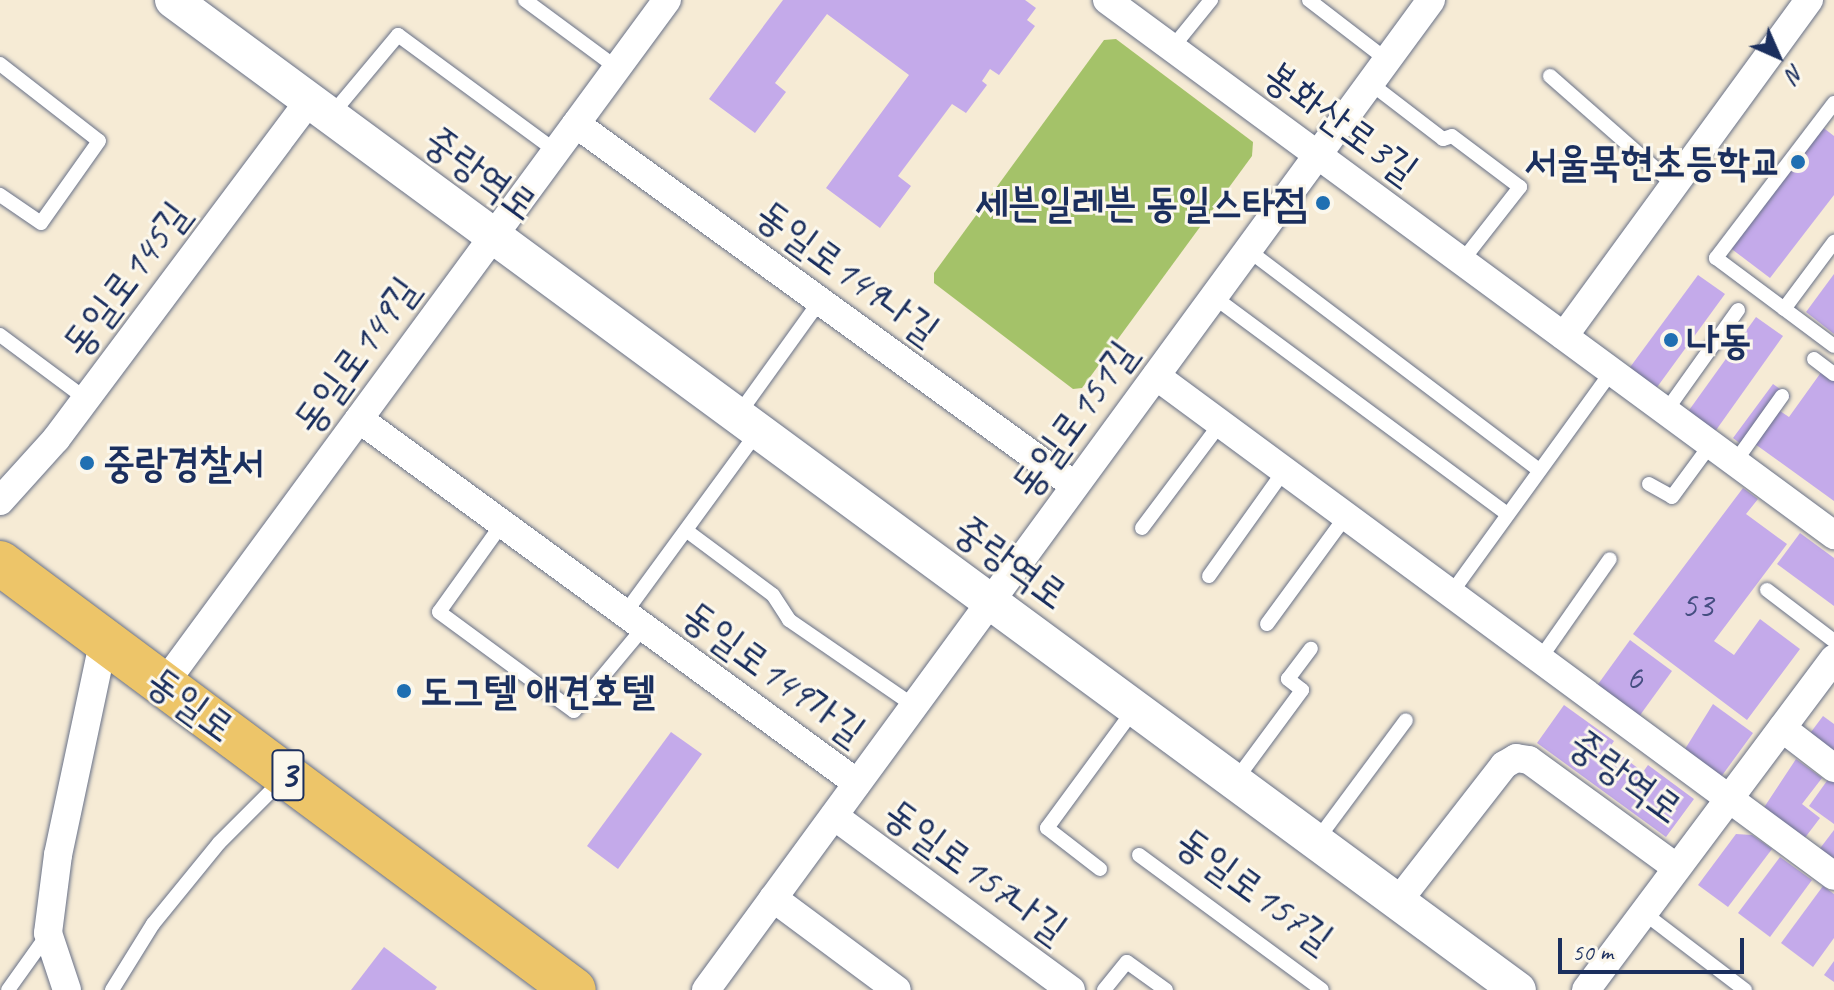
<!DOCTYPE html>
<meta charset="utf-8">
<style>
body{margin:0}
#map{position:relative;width:1834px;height:990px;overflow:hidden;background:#f6ebd5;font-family:Caveat,"Poor Story",sans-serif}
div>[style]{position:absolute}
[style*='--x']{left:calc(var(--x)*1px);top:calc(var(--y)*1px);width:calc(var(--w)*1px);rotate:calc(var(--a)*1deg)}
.green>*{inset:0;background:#a4c269}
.building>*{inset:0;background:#c4aaea}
.roads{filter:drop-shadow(0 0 2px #687188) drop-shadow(0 0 2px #687188)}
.service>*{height:14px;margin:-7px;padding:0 7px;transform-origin:7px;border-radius:7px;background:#fff}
.minor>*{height:28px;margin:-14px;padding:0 14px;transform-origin:14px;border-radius:14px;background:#fff}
.tertiary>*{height:36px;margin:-18px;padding:0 18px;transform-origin:18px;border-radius:18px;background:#fff}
.primary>*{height:44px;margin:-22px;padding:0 22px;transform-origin:22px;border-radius:22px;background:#edc569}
.dots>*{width:22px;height:22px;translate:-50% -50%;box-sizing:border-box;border:4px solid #fbf7ec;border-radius:50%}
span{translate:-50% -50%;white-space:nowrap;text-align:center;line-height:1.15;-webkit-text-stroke:6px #fbf7ec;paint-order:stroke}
.number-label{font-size:36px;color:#454e81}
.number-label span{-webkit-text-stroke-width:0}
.shield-label span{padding:2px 6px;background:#fbf7ec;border:2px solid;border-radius:6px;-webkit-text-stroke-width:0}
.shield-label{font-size:38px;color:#1b2f5e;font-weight:700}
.street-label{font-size:40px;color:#1b2f5e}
.poi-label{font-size:40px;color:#1b2f5e;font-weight:700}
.right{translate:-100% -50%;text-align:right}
.left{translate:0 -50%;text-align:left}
.north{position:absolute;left:1738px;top:16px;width:80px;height:80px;-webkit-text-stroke:6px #fbf7ec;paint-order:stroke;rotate:135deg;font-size:22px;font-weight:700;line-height:32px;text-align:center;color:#1b2f5e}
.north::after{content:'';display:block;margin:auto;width:28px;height:36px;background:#1b2f5e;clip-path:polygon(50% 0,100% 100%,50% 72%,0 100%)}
.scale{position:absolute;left:1558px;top:938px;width:186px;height:36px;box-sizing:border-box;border:4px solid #1b2f5e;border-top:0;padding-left:10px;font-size:24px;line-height:28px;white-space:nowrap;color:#1b2f5e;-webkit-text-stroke:6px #fbf7ec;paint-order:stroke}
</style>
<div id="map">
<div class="green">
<div style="clip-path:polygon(1116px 39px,1253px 142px,1252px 156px,1082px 388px,1073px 389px,934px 283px,934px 273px,1104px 40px)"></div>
</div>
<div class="building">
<div style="clip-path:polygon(783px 0,1025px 0,1036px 8px,1027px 20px,1035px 26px,999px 75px,990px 69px,982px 81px,987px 85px,966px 113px,952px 104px,898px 176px,911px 186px,880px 228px,826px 188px,909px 75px,827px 14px,775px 83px,786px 92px,755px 133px,709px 99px)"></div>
<div style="clip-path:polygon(1821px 126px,1834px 136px,1834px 195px,1770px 278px,1729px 247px)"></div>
<div style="clip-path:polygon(1834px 274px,1834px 334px,1806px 312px)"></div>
<div style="clip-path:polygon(1698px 275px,1725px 294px,1655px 390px,1628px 370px)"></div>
<div style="clip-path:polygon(1756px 317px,1783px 336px,1714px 433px,1687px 413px)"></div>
<div style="clip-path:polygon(1822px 371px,1834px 380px,1834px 501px,1755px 444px,1750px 451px,1733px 438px,1773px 384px,1790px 396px,1780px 411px,1789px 417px)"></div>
<div style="clip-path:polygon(1743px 488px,1758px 499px,1746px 514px,1787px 544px,1714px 641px,1734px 655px,1760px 619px,1800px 649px,1747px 720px,1633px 634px)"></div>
<div style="clip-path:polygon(1800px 533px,1834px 558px,1834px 606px,1777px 564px)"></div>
<div style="clip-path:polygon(1630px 640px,1672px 671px,1638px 718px,1596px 687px)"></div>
<div style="clip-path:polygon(1713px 704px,1753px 733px,1718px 781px,1682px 754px)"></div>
<div style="clip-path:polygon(1564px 705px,1614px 741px,1610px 747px,1643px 772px,1648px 765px,1694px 799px,1666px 837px,1537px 743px)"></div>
<div style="clip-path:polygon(1823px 716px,1834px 724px,1834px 762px,1805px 740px)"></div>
<div style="clip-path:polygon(671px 732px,702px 754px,618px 869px,587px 846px)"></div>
<div style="clip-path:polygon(1796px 759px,1822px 778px,1802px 804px,1820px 818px,1804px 839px,1763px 809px)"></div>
<div style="clip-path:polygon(1829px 778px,1834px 782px,1834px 824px,1809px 806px)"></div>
<div style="clip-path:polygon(1834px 830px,1834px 863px,1818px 851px)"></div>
<div style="clip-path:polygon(1736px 834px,1752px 835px,1772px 849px,1728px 907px,1698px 885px)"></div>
<div style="clip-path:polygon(1780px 857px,1812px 880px,1770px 937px,1738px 913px)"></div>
<div style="clip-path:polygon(1823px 886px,1834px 894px,1834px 938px,1813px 967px,1781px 943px)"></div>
<div style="clip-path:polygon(384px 947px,437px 987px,435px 990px,351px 990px)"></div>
<div style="clip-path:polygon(1834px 961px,1834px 982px,1824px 975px)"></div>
</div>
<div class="roads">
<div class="service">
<div style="--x:525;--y:0;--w:114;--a:36.5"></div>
<div style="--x:1309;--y:0;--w:98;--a:37.6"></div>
<div style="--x:1172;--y:48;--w:62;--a:-50.9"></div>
<div style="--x:0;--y:64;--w:125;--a:37.9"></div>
<div style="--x:99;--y:141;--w:100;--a:125.3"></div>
<div style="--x:41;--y:223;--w:50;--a:-145.7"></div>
<div style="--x:1550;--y:76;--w:165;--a:41.3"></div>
<div style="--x:1370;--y:83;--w:92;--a:37.5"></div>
<div style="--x:1443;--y:139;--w:9;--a:-18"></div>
<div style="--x:1452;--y:136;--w:85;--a:36.9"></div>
<div style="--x:1520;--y:187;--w:94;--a:128.1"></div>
<div style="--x:1834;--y:103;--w:195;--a:127.3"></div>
<div style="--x:1716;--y:258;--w:147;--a:36.7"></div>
<div style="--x:332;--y:114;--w:103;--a:-50.1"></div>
<div style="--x:398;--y:35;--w:196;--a:36.3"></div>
<div style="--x:1248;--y:250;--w:365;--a:37.1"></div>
<div style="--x:1214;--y:297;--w:365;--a:36.5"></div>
<div style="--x:1784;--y:309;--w:84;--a:-53.3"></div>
<div style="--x:0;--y:335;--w:107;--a:36.7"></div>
<div style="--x:1814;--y:359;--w:25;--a:37"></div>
<div style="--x:1666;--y:411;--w:124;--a:-54.5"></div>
<div style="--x:738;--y:415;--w:140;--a:-54.3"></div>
<div style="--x:1735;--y:462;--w:81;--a:-54.5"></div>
<div style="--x:1649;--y:484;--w:26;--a:29"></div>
<div style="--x:1672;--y:497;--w:66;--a:-53.7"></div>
<div style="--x:502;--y:524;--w:108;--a:125.6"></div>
<div style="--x:439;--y:612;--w:167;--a:36.3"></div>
<div style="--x:574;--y:711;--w:109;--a:-50.2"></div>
<div style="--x:1142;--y:528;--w:130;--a:-53.1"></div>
<div style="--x:687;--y:531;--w:107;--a:36.7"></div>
<div style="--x:773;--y:595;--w:30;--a:57"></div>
<div style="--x:789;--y:620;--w:152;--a:34.5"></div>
<div style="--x:1209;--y:576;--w:129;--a:-54.5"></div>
<div style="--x:1767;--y:590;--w:84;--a:37.3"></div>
<div style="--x:1452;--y:592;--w:273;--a:-54.1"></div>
<div style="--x:625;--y:613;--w:225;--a:-53.8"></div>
<div style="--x:1267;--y:624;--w:134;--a:-53.8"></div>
<div style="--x:1542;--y:656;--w:118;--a:-55"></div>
<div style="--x:1235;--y:781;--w:113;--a:-53.6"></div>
<div style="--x:1302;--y:690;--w:18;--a:-142"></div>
<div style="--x:1288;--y:679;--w:38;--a:-53"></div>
<div style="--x:1317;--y:840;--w:149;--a:-53.4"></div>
<div style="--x:1139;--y:855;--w:227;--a:36.4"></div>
<div style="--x:1100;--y:869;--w:67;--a:-142.3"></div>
<div style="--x:1047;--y:828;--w:149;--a:-53.7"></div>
<div style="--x:1644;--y:913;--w:127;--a:37.3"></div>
<div style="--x:8;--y:990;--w:69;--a:-54.5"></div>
<div style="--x:112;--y:990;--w:78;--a:-58.2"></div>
<div style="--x:153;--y:924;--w:104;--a:-50.8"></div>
<div style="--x:219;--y:843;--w:92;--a:-45"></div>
<div style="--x:1104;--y:990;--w:36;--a:-51"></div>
<div style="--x:1127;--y:962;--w:48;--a:35.7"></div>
</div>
<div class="minor">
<div style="--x:1107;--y:0;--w:903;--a:36.35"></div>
<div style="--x:576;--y:124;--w:616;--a:35.96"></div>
<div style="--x:1564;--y:336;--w:416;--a:-53.9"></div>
<div style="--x:1156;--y:376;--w:842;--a:36.41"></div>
<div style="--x:359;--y:419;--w:617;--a:36.16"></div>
<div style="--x:0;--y:501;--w:84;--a:-47.9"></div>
<div style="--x:56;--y:439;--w:424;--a:-53.2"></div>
<div style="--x:164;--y:684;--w:849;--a:-53.67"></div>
<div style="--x:1782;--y:728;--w:66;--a:37.6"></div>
<div style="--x:834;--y:816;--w:294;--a:36.3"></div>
<div style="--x:773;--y:898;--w:154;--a:36.6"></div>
<div style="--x:1399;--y:900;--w:171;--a:-52.1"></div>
<div style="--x:1504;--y:765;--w:14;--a:-30"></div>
<div style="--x:1516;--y:758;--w:13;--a:9"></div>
<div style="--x:1529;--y:760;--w:183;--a:36.1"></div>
<div style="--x:67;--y:990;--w:60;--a:-108.4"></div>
<div style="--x:48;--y:933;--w:79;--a:-82.7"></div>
<div style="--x:58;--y:855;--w:221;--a:-78"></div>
<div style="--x:706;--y:990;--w:1227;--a:-53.78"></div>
<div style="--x:1586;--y:990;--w:414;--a:-53.2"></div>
</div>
<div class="tertiary">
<div style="--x:173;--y:0;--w:1670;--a:36.36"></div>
</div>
<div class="primary">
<div style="--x:0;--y:563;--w:715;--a:36.65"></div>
</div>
</div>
<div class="dots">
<div style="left:1798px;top:162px;background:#1f6fb2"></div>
<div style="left:1323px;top:203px;background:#1f6fb2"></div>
<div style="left:1671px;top:340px;background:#1f6fb2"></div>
<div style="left:87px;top:463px;background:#1f6fb2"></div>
<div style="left:404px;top:691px;background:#1f6fb2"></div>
</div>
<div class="number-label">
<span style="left:1697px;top:606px">53</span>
<span style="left:1634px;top:678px">6</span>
</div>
<div class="shield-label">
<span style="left:288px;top:775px">3</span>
</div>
<div class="street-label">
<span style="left:1341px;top:122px;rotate:36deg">봉화산로3길</span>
<span style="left:481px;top:173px;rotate:36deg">중랑역로</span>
<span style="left:848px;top:272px;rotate:36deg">동일로149나길</span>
<span style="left:126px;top:279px;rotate:-53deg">동일로145길</span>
<span style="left:356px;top:355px;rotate:-54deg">동일로149길</span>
<span style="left:1074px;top:419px;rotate:-54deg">동일로151길</span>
<span style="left:1011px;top:562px;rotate:36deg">중랑역로</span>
<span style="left:774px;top:673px;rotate:36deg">동일로149가길</span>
<span style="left:191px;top:704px;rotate:36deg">동일로</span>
<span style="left:1626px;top:776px;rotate:36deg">중랑역로</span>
<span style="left:976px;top:871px;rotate:36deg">동일로157나길</span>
<span style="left:1255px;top:890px;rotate:36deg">동일로157길</span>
</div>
<div class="poi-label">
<span class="right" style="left:1782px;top:162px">서울묵현초등학교</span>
<span class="right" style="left:1307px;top:203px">세븐일레븐 동일스타점</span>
<span class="left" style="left:1687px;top:340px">나동</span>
<span class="left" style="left:103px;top:463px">중랑경찰서</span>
<span class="left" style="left:420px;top:691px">도그텔 애견호텔</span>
</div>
<div class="north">N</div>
<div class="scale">50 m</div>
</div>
